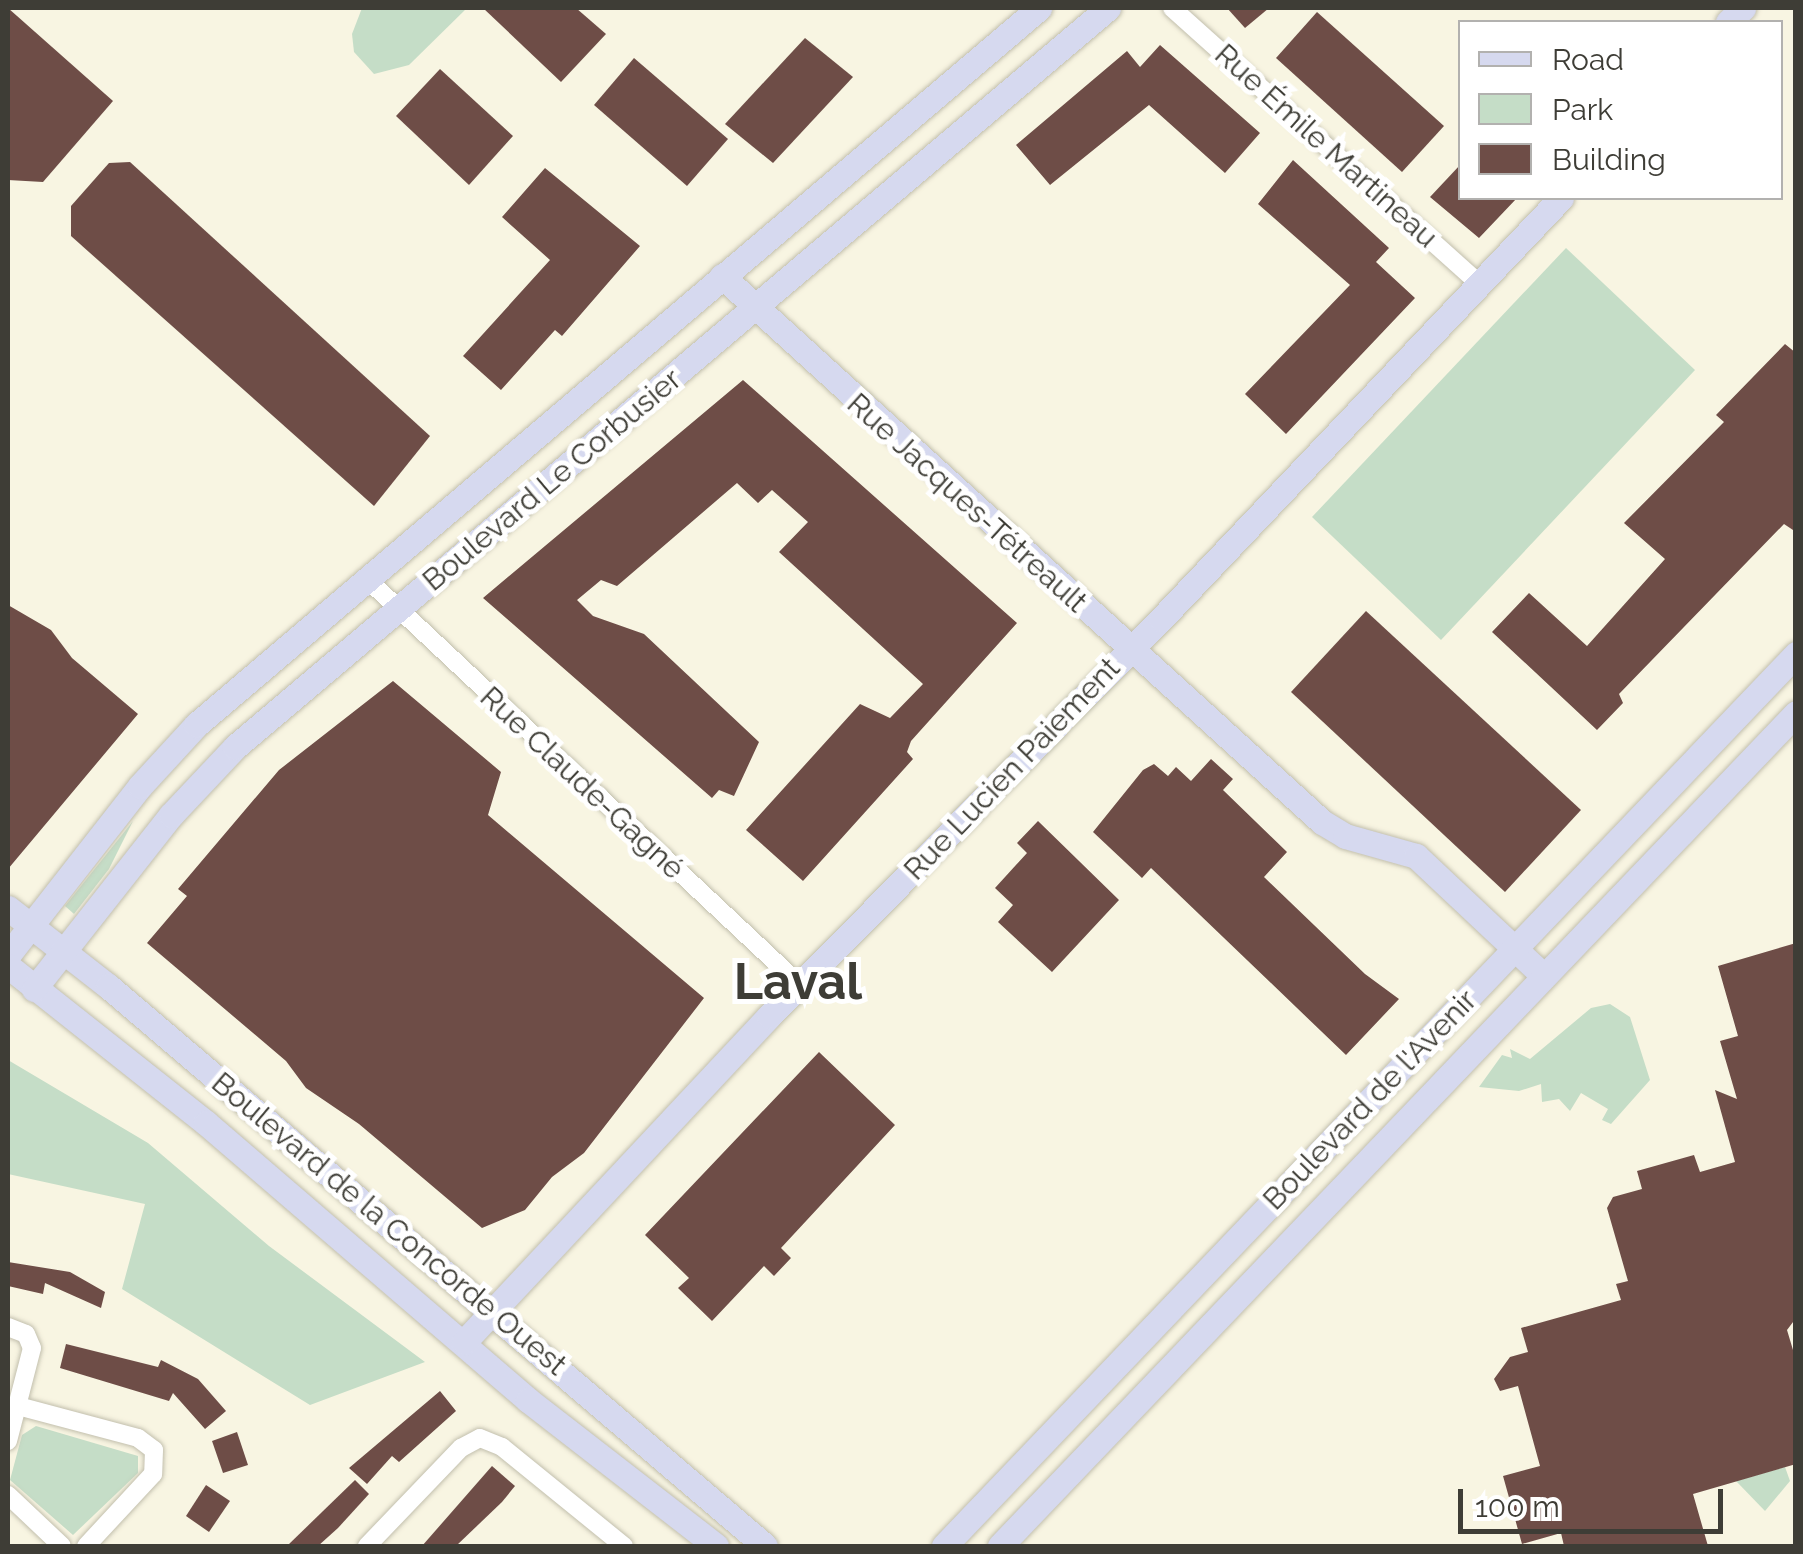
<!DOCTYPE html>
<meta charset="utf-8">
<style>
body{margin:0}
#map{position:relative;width:1803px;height:1554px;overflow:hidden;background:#f8f5e2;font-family:Raleway,sans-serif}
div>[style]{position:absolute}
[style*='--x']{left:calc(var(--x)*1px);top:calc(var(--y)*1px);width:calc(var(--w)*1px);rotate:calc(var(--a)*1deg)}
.green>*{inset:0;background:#c5ddc7}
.building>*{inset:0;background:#6e4d47}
.roads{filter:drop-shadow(0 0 2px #c2bfad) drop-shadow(0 0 2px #c2bfad)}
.street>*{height:18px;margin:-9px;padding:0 9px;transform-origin:9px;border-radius:9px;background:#fff}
.secondary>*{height:25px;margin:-12.5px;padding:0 12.5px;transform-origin:12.5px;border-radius:12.5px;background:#d6d9ef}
span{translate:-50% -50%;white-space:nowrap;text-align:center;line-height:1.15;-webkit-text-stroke:10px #fff;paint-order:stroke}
.street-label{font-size:30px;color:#3e3d36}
.town-label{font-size:50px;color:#3e3d36;font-weight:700}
.frame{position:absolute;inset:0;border:10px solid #3e3d36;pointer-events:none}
.legend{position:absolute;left:1458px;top:20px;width:325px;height:180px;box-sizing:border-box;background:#fff;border:2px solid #b2b1af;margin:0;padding:12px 18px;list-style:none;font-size:30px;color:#3e3d36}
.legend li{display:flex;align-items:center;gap:20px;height:50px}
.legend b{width:50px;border:2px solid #b2b1af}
.scale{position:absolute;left:1458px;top:1489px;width:265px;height:45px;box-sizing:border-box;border:5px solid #3e3d36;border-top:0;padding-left:12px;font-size:30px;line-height:35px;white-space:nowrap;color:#3e3d36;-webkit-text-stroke:8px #fff;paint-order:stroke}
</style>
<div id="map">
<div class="green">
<div style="clip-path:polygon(362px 8px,467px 8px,409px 65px,374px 74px,354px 52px,352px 34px)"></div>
<div style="clip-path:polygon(1566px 248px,1695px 370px,1441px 640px,1312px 517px)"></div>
<div style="clip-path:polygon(133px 821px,109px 869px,74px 914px,65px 906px)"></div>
<div style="clip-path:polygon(1610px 1004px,1630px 1017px,1650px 1080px,1611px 1124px,1602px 1120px,1608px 1109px,1581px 1093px,1570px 1111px,1559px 1099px,1542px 1102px,1541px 1084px,1519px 1091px,1479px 1087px,1502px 1055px,1512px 1058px,1510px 1049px,1530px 1059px,1591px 1008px)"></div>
<div style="clip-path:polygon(8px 1060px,148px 1143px,269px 1246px,425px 1362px,310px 1405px,122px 1289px,145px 1204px,8px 1174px)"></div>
<div style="clip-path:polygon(36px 1426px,138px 1456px,138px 1473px,73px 1535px,10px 1480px,22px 1435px)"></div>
<div style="clip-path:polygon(1785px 1467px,1790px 1481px,1765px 1511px,1736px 1481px)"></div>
</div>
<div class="building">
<div style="clip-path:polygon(8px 8px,113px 101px,43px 182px,8px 180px)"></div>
<div style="clip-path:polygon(483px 8px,576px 8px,606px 34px,561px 82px)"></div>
<div style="clip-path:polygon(1227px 8px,1269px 8px,1245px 28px)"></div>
<div style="clip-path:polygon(1317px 12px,1444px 126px,1402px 172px,1276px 58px)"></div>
<div style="clip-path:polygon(805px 38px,853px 77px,773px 163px,725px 124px)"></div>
<div style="clip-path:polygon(1160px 45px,1260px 133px,1225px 173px,1149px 105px,1050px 185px,1016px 145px,1127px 51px,1140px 67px)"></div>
<div style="clip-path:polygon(634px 58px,728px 139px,687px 186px,594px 105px)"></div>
<div style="clip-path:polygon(440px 69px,513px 136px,469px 185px,396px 116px)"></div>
<div style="clip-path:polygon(1293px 160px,1389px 248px,1376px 262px,1415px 298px,1286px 434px,1245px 394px,1350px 285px,1258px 204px)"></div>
<div style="clip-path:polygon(130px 162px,430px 436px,374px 506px,71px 236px,71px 206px,109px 163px)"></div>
<div style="clip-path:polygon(1460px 165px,1460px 198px,1517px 198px,1479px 238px,1430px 197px)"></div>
<div style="clip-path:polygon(545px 168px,640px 246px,562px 336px,555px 330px,501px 390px,463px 356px,550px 260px,502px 217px)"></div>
<div style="clip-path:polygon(1785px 344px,1796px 353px,1796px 532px,1784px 524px,1619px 694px,1623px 703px,1597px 730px,1492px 632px,1529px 593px,1587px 646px,1665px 559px,1624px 523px,1724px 422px,1716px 415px)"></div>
<div style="clip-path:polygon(743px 380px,1017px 623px,911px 741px,907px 752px,913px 759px,803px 881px,746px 830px,860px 704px,890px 718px,923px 684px,779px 552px,808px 522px,772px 490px,758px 503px,737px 483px,617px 586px,601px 580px,577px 600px,593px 616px,644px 634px,759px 742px,734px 796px,719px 790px,712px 798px,483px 598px)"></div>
<div style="clip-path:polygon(8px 605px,51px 630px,72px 658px,138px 714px,8px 869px)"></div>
<div style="clip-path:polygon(1366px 611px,1581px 810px,1505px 892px,1291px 692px)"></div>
<div style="clip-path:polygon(393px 681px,501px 772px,488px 815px,704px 998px,584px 1153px,552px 1177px,525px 1210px,482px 1228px,359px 1124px,306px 1088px,286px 1061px,147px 943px,187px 896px,178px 889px,279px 770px)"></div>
<div style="clip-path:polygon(1211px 759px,1233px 779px,1223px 790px,1287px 852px,1264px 877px,1365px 974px,1399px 999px,1346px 1055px,1151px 868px,1142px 878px,1093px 832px,1143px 770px,1154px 764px,1168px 776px,1176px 767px,1191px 781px)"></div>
<div style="clip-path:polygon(1038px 821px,1119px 900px,1052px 972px,998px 922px,1013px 905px,995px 888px,1027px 853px,1017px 843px)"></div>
<div style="clip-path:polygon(1796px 943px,1796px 1318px,1787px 1330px,1796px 1360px,1796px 1464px,1693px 1494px,1708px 1546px,1564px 1546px,1561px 1533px,1522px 1544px,1503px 1476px,1540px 1466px,1518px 1386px,1500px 1391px,1494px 1379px,1510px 1357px,1528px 1352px,1521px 1328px,1621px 1300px,1616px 1284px,1628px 1281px,1607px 1208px,1613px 1197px,1642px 1189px,1637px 1171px,1694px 1155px,1700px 1172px,1735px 1162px,1715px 1090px,1737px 1099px,1720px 1041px,1738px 1036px,1718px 966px)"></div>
<div style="clip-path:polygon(819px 1052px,895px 1125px,781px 1248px,791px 1258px,774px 1276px,764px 1266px,712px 1321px,678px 1288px,689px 1278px,645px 1235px)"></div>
<div style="clip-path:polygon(8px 1262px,70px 1272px,105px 1292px,101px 1308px,45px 1283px,43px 1294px,8px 1286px)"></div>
<div style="clip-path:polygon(66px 1344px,158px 1367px,161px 1360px,198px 1379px,226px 1411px,205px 1429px,173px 1393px,169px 1401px,60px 1368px)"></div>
<div style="clip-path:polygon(440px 1391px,456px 1411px,399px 1462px,392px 1456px,367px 1484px,349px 1468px)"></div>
<div style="clip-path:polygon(237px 1432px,248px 1465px,223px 1473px,212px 1441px)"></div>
<div style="clip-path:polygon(492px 1466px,515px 1486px,502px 1502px,456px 1546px,422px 1546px)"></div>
<div style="clip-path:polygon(355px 1480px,369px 1494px,338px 1528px,318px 1546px,287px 1546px)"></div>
<div style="clip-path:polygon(206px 1485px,230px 1501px,209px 1532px,186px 1516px)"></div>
</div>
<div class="roads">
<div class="street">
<div style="--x:1172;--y:8;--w:414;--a:41.9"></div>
<div style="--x:367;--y:579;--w:594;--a:43.16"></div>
<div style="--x:8;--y:1327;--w:19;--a:21"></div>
<div style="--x:26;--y:1334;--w:15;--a:67"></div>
<div style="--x:32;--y:1348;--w:96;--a:104.5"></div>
<div style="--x:18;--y:1406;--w:124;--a:14.9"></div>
<div style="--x:138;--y:1438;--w:20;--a:37"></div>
<div style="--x:154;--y:1450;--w:24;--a:92"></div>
<div style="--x:153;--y:1474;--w:98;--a:132.9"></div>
<div style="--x:8;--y:1495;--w:74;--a:43.4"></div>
<div style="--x:367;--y:1546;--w:136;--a:-46.2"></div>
<div style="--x:461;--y:1448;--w:21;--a:-28"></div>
<div style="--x:480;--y:1438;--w:24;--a:22"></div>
<div style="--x:502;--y:1447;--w:157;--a:39.1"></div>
</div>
<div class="secondary">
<div style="--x:1728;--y:22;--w:21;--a:-43"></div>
<div style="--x:722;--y:276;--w:811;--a:42.3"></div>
<div style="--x:1322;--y:822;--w:27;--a:31"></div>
<div style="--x:1345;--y:836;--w:74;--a:15.7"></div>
<div style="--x:1416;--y:856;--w:175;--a:43.2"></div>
<div style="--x:8;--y:908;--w:127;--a:38"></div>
<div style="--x:108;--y:986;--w:863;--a:40.44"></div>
<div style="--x:8;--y:955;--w:214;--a:-52"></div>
<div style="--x:140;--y:786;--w:83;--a:-47.4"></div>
<div style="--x:196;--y:725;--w:1107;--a:-40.38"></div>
<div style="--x:8;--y:966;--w:253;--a:38.4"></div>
<div style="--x:206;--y:1123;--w:425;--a:40.7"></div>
<div style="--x:528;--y:1400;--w:238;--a:37.8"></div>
<div style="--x:34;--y:989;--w:221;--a:-51.8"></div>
<div style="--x:171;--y:815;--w:93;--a:-46.7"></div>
<div style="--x:235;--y:747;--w:1144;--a:-40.25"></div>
<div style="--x:464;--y:1342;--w:446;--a:-46.9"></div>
<div style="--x:769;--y:1016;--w:558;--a:-45.36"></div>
<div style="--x:1161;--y:619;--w:581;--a:-46.47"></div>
<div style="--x:944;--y:1546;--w:1234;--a:-46.31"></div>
<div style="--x:1000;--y:1546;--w:1152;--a:-46.3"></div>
</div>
</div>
<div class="street-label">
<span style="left:1326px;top:146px;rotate:42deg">Rue Émile Martineau</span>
<span style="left:552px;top:480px;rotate:-40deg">Boulevard Le Corbusier</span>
<span style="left:967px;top:503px;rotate:42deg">Rue Jacques-Tétreault</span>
<span style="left:1012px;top:769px;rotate:-46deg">Rue Lucien Paiement</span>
<span style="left:582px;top:783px;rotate:43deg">Rue Claude-Gagné</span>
<span style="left:1370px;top:1100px;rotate:-46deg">Boulevard de l'Avenir</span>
<span style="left:389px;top:1224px;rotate:40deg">Boulevard de la Concorde Ouest</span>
</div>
<div class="town-label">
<span style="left:798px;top:982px">Laval</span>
</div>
<div class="frame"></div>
<ul class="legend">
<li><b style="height:12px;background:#d6d9ef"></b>Road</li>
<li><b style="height:28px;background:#c5ddc7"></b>Park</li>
<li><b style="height:28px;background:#6e4d47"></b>Building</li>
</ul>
<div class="scale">100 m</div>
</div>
